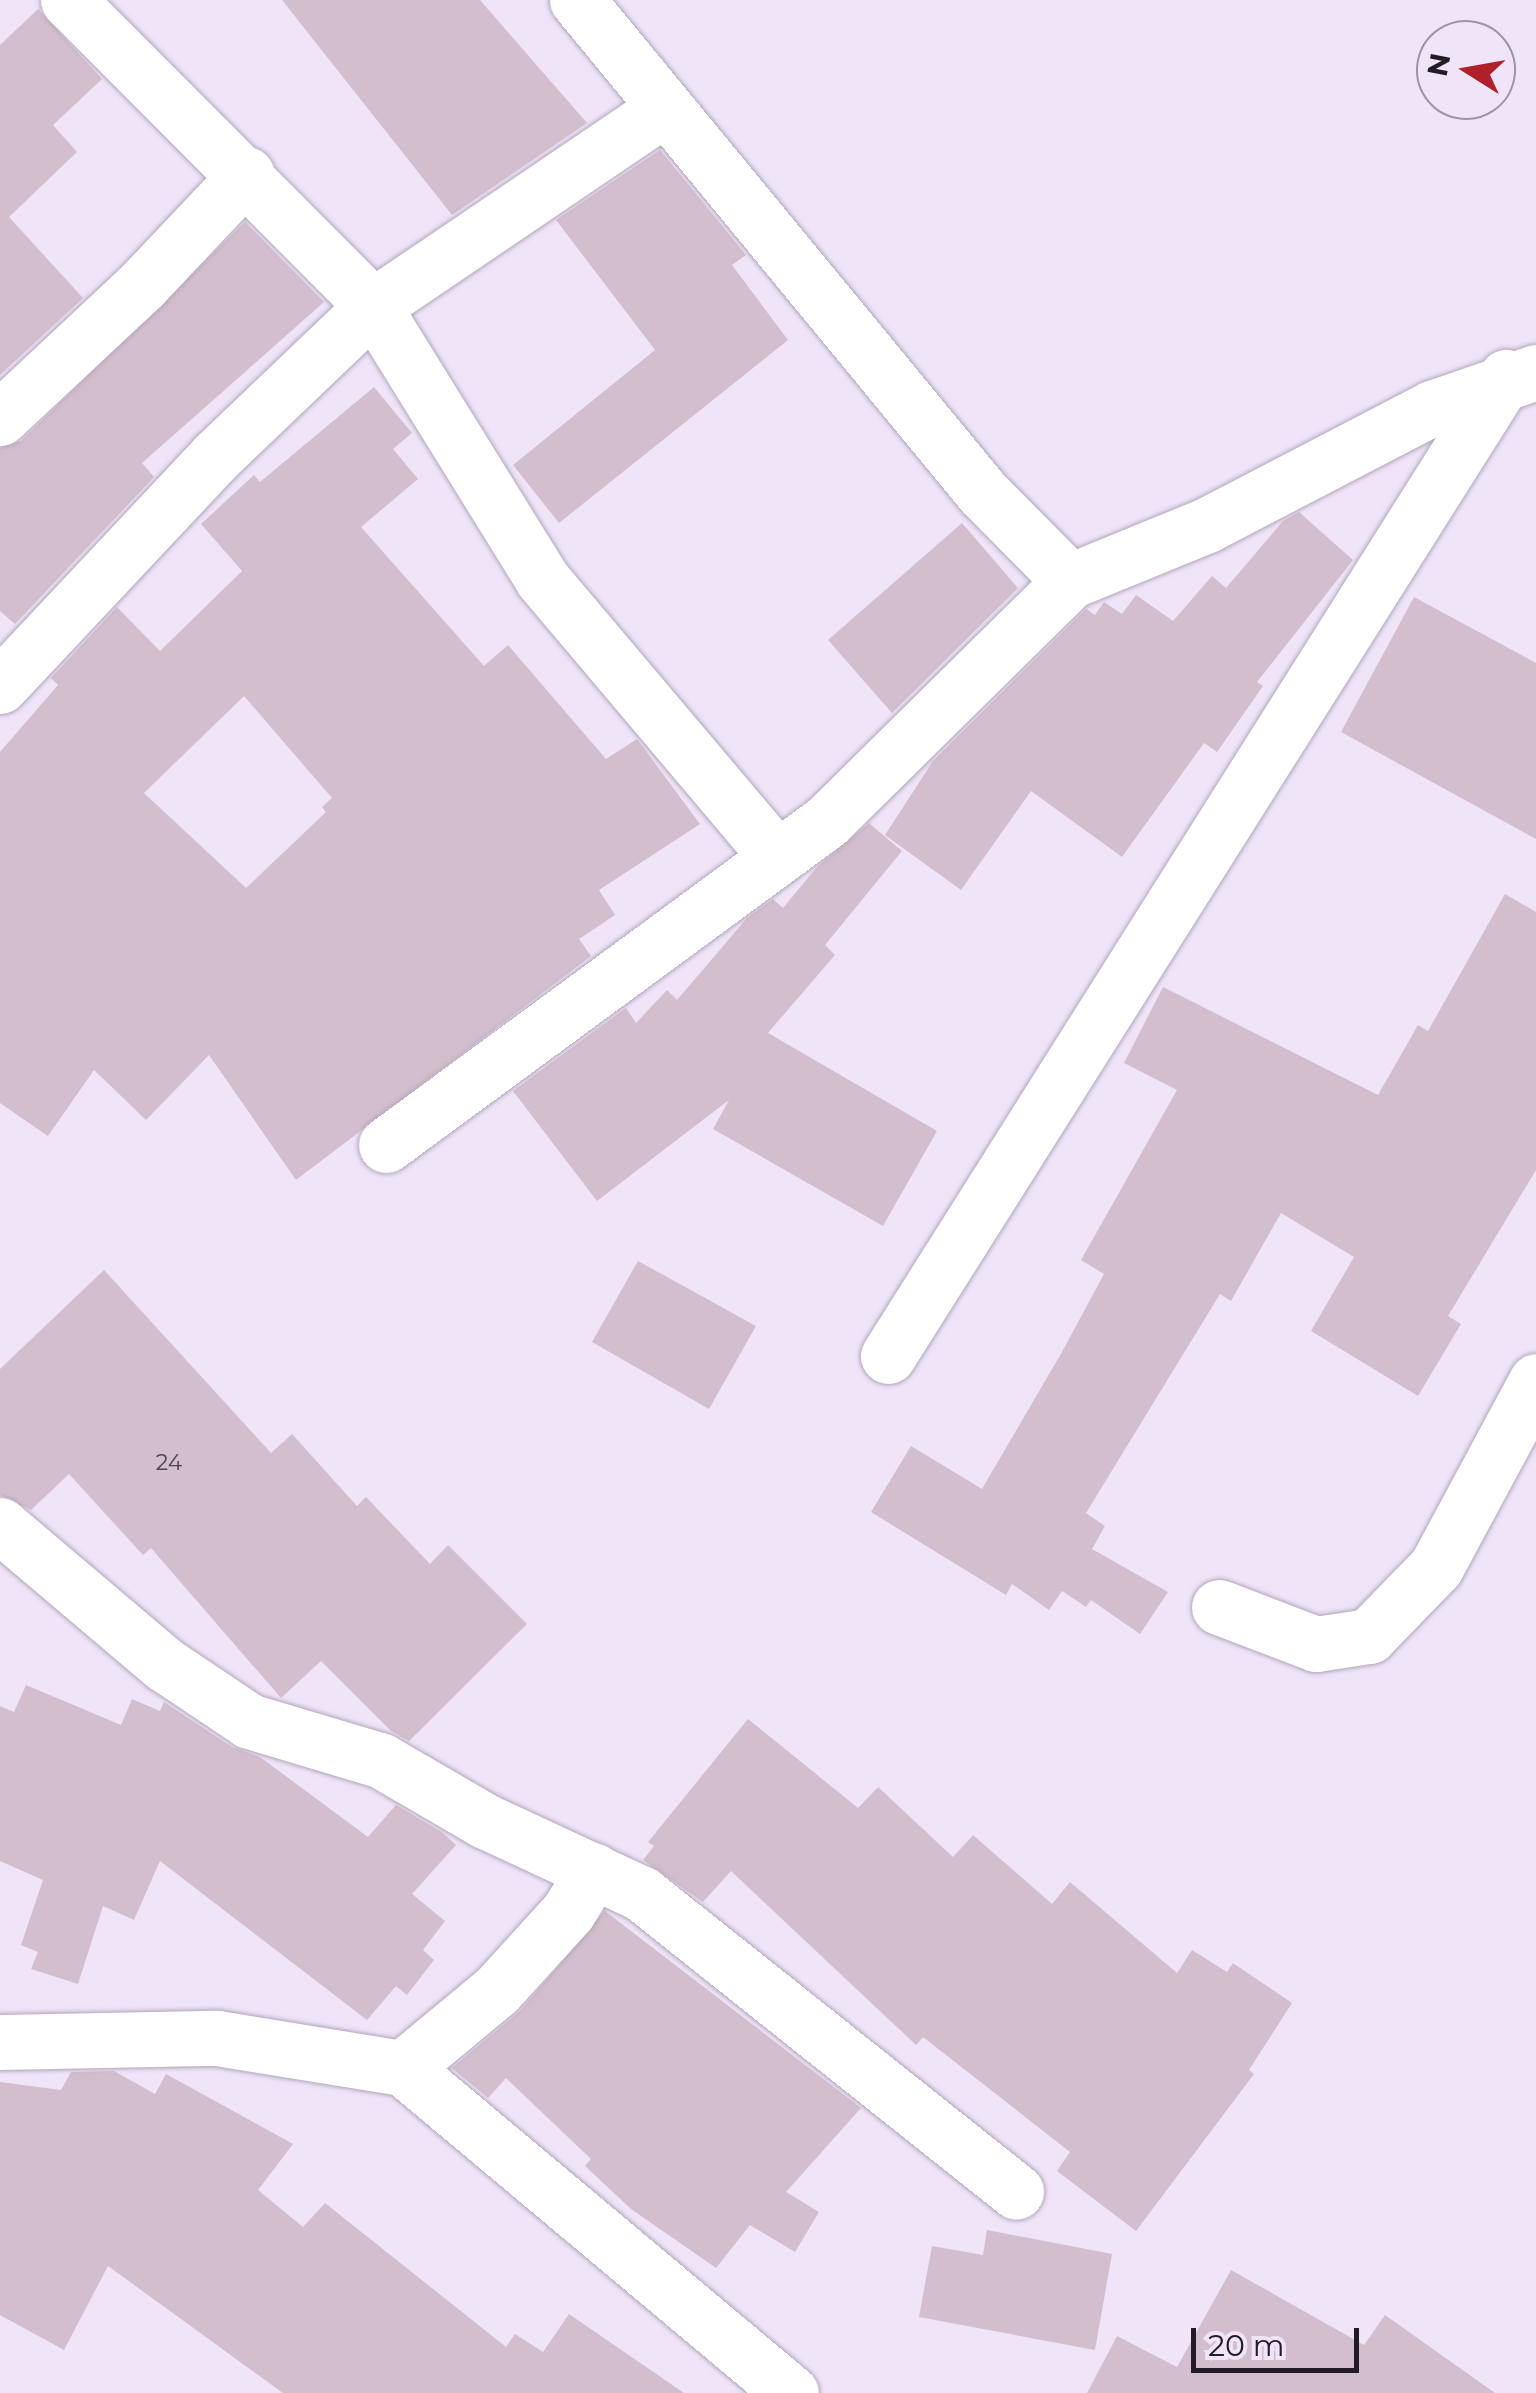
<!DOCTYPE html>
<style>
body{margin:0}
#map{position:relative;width:1536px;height:2393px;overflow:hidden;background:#f0e4f9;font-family:Montserrat,sans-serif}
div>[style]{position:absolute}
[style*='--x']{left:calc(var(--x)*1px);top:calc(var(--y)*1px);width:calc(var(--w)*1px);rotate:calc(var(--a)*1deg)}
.building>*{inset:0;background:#d3becd}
.roads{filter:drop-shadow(0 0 2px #b2a6bb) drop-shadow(0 0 2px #b2a6bb)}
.minor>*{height:55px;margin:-27.5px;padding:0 27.5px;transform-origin:27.5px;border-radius:27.5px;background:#fff}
span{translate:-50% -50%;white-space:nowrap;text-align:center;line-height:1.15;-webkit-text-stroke:8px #f0e4f9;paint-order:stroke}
.number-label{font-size:22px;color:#4e454f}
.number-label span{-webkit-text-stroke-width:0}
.north{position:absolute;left:1416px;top:20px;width:100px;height:100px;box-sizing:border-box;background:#f0e4f9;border:2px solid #9e94a4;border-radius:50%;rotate:281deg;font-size:28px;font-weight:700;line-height:40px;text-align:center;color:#221d25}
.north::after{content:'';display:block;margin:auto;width:35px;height:45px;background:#b11f28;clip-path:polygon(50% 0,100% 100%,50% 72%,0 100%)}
.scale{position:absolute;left:1191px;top:2328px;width:168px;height:45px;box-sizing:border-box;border:5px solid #221d25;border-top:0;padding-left:12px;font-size:30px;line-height:35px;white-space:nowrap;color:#221d25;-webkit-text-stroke:8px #f0e4f9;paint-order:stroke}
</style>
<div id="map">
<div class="building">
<div style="clip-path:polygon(282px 0,480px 0,587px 123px,452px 215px)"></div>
<div style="clip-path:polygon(38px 9px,102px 79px,53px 125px,77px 152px,9px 217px,83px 298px,0 375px,0 45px)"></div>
<div style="clip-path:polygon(660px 150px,746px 255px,732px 265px,788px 340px,559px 523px,513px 465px,655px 350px,556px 220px)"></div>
<div style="clip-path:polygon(245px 222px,324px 302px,142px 463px,154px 477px,15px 624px,0 611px,0 448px,21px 441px)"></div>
<div style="clip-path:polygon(evenodd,374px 387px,412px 433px,393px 449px,418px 479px,361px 527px,484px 666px,508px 645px,606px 759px,637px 739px,700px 824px,599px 890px,615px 915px,579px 939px,591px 956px,296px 1180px,209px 1055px,146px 1120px,94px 1070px,48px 1136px,0 1103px,0 752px,58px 685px,51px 678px,117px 607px,160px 651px,242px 571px,201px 524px,254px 475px,260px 482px,374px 387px,244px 696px,332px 798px,322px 807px,326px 812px,246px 888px,144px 793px,244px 696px)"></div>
<div style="clip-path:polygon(1299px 512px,1353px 560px,1257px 682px,1263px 686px,1217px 752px,1204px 743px,1122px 857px,1031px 791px,961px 890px,885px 835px,933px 761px,1086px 609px,1095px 615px,1104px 602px,1122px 614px,1136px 595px,1173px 621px,1212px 576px,1226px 588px,1283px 521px)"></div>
<div style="clip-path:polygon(962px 523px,1018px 588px,892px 713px,828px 640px)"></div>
<div style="clip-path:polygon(1414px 597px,1536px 663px,1536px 839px,1341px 732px)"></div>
<div style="clip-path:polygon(869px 823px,902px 851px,825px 945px,835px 955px,768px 1033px,937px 1131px,883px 1226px,713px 1129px,729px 1100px,597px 1201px,513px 1091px,626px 1008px,636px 1023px,667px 990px,677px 1000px,747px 918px,773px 899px,783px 908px,817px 867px)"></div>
<div style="clip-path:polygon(1505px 894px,1536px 912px,1536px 1170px,1448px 1316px,1461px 1324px,1418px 1396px,1311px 1331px,1354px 1257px,1281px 1213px,1231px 1301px,1220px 1294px,1086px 1513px,1105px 1526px,1092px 1549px,1168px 1592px,1140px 1634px,1091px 1600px,1086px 1607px,1062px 1591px,1049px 1610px,1012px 1584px,1006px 1595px,871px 1512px,911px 1446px,982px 1489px,1062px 1352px,1104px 1274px,1081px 1260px,1177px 1090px,1124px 1063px,1163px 987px,1378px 1095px,1418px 1025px,1428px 1031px)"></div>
<div style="clip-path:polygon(638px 1261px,756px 1326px,709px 1409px,592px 1342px)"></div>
<div style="clip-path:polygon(104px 1270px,271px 1453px,292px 1434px,357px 1506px,366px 1497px,430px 1564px,448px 1545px,527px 1624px,409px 1741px,391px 1731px,321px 1661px,281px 1698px,151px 1548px,143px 1555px,69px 1474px,31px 1510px,0 1495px,0 1369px)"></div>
<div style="clip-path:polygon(26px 1685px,121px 1725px,132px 1699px,160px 1711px,164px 1702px,232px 1747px,260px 1757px,368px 1837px,396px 1805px,443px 1833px,456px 1845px,412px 1894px,445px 1921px,423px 1950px,434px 1960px,407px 1995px,396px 1986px,367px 2020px,160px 1861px,134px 1920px,103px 1906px,78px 1984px,31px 1969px,38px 1952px,21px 1945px,43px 1880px,0 1861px,0 1706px,14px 1712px)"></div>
<div style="clip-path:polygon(748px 1719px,858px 1808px,878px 1787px,953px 1857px,973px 1835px,1052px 1904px,1070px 1882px,1177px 1973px,1192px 1950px,1227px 1972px,1233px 1963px,1292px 2003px,1249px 2070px,1254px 2074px,1136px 2231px,1057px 2171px,1070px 2152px,923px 2037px,916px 2045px,731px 1871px,703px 1902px,643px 1860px,654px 1846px,648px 1842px)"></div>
<div style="clip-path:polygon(605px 1911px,861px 2108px,786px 2192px,819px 2212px,795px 2252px,750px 2225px,716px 2268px,631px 2209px,585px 2166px,591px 2159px,506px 2078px,488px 2098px,452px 2068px,520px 2011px)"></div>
<div style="clip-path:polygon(114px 2071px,155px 2094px,166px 2074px,293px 2144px,258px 2190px,303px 2227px,325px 2203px,506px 2347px,515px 2334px,543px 2352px,569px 2314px,684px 2393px,283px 2393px,108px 2266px,64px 2350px,0 2315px,0 2082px,61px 2090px,71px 2072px)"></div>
<div style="clip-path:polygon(987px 2230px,1112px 2254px,1095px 2350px,919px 2317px,932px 2246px,983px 2255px)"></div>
<div style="clip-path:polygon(1231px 2270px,1364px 2345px,1385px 2315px,1495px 2393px,1087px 2393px,1117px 2336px,1177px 2367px)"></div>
</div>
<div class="roads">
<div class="minor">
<div style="--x:68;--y:0;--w:432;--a:45.1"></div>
<div style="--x:373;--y:306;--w:321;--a:58.2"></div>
<div style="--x:542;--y:579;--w:363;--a:49.8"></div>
<div style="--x:577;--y:0;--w:637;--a:50.54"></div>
<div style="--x:982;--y:492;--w:125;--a:45.3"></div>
<div style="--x:1070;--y:581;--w:148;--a:-22.2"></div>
<div style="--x:1207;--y:525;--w:254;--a:-27.5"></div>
<div style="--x:1432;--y:408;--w:110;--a:-19.1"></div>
<div style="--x:0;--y:418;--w:196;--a:-43.1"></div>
<div style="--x:143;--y:284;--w:151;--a:-46.6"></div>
<div style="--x:0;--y:686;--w:316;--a:-46.8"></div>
<div style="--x:216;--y:456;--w:217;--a:-43.7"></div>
<div style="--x:373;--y:306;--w:351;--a:-34.1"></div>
<div style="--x:386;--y:1145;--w:547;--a:-36.3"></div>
<div style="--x:827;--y:821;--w:342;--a:-44.6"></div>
<div style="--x:888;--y:1356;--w:1158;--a:-57.74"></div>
<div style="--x:0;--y:1525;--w:215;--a:40.3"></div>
<div style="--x:164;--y:1664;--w:102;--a:33.8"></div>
<div style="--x:249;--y:1721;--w:139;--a:16.7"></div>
<div style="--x:382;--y:1761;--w:119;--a:30.2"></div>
<div style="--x:485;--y:1821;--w:173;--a:24.9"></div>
<div style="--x:642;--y:1894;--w:478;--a:38.5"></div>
<div style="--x:1219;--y:1607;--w:104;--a:20.9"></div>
<div style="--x:1316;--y:1644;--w:54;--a:-8.6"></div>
<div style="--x:1369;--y:1636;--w:96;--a:-45.8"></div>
<div style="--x:1436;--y:1567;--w:211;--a:-61.7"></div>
<div style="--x:0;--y:2042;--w:217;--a:-1.1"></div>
<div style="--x:217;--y:2038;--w:188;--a:9.2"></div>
<div style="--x:403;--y:2068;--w:122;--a:-39.7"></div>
<div style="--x:497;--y:1990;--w:105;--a:-47.7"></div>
<div style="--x:568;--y:1912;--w:49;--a:-58.2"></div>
<div style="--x:403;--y:2068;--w:506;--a:39.95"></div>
</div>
</div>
<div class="number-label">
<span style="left:169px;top:1463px">24</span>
</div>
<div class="north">N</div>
<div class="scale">20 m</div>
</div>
